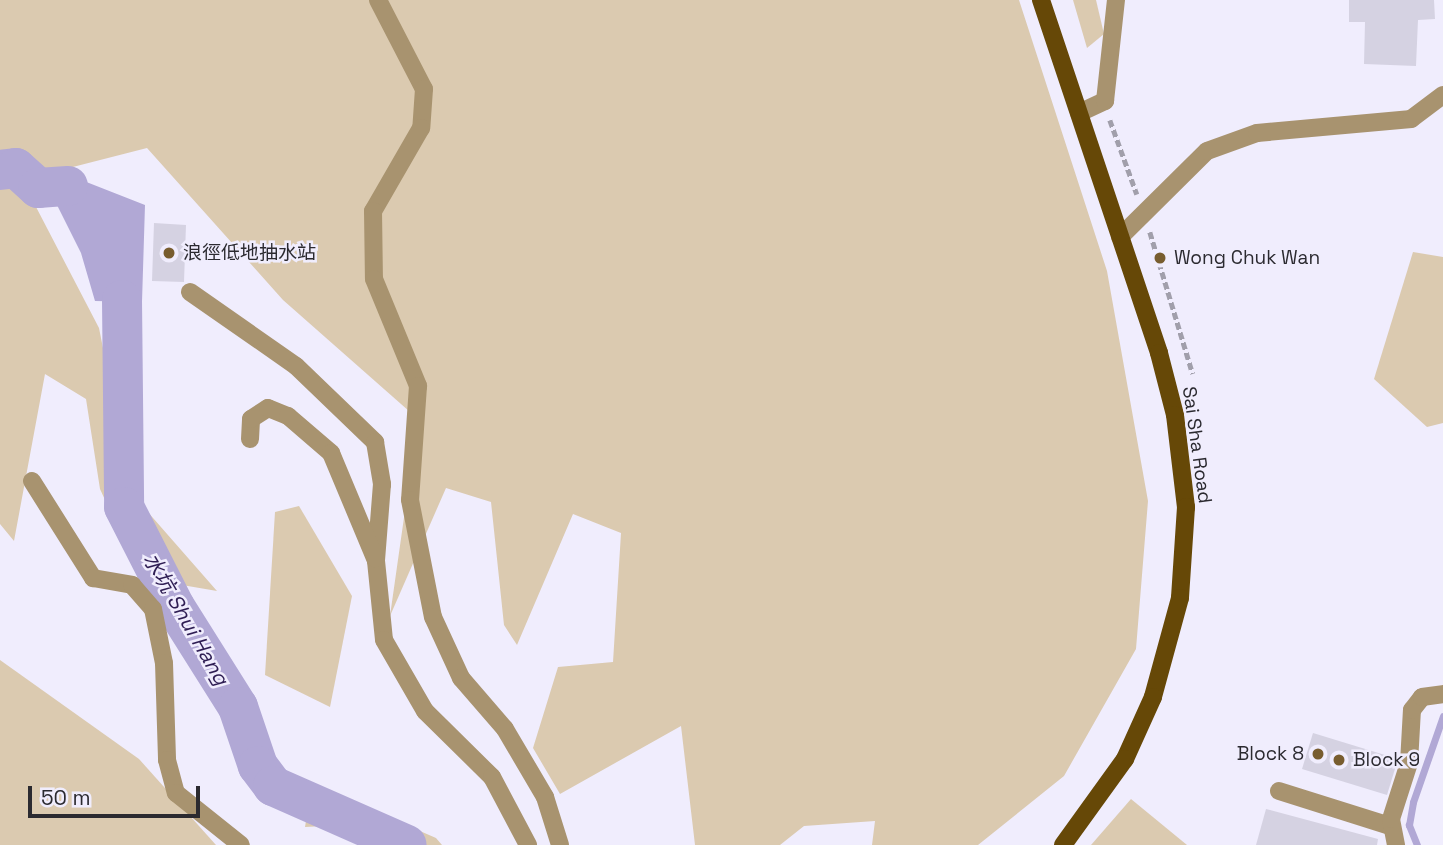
<!DOCTYPE html>
<meta charset="utf-8">
<style>
body{margin:0}
#map{position:relative;width:1443px;height:845px;overflow:hidden;background:#f0edfd;font-family:"Space Grotesk","Noto Sans TC",sans-serif}
div>[style]{position:absolute}
[style*='--x']{left:calc(var(--x)*1px);top:calc(var(--y)*1px);width:calc(var(--w)*1px);rotate:calc(var(--a)*1deg)}
.green>*{inset:0;background:#dbcab0}
.water>*{inset:0;background:#b1a8d5}
.stream>*{height:7px;margin:-3.5px;padding:0 3.5px;transform-origin:3.5px;border-radius:3.5px;background:#b1a8d5}
.river>*{height:40px;margin:-20px;padding:0 20px;transform-origin:20px;border-radius:20px;background:#b1a8d5}
.building>*{inset:0;background:#d5d2e2}
.path>*{height:4.5px;margin-top:-2.25px;transform-origin:0;background:repeating-linear-gradient(90deg,#a19fab 0 7px,transparent 0 10.5px)}
.minor>*{height:18px;margin:-9px;padding:0 9px;transform-origin:9px;border-radius:9px;background:#a8936f}
.major>*{height:18px;margin:-9px;padding:0 9px;transform-origin:9px;border-radius:9px;background:#664807}
.dots>*{width:19px;height:19px;translate:-50% -50%;box-sizing:border-box;border:4px solid #f0edfd;border-radius:50%}
span{translate:-50% -50%;white-space:nowrap;text-align:center;line-height:1.15;-webkit-text-stroke:5px #f0edfd;paint-order:stroke}
.poi-label{font-size:19px;color:#2b2a30}
.left{translate:0 -50%;text-align:left}
.right{translate:-100% -50%;text-align:right}
.street-label{font-size:19px;color:#2b2a30}
.water-label{font-size:21px;color:#2e1d53;font-style:italic}
.scale{position:absolute;left:28px;top:786px;width:172px;height:32px;box-sizing:border-box;border:4px solid #2b2a30;border-top:0;padding-left:9px;font-size:21px;line-height:24px;white-space:nowrap;color:#2b2a30;-webkit-text-stroke:5px #f0edfd;paint-order:stroke}
</style>
<div id="map">
<div class="green">
<div style="clip-path:polygon(0 0,1019px 0,1107px 271px,1148px 501px,1136px 649px,1064px 776px,978px 845px,872px 845px,875px 821px,804px 826px,780px 845px,695px 845px,681px 726px,560px 794px,533px 748px,558px 667px,613px 662px,621px 533px,573px 514px,517px 645px,504px 625px,491px 502px,446px 488px,390px 616px,418px 419px,283px 300px,147px 148px,22px 180px,99px 328px,132px 494px,217px 591px,141px 578px,100px 489px,86px 399px,45px 374px,14px 541px,0 524px)"></div>
<div style="clip-path:polygon(1073px 0,1096px 0,1104px 34px,1087px 48px)"></div>
<div style="clip-path:polygon(1413px 252px,1443px 257px,1443px 423px,1427px 427px,1374px 379px)"></div>
<div style="clip-path:polygon(299px 506px,352px 596px,330px 707px,265px 675px,275px 512px)"></div>
<div style="clip-path:polygon(0 660px,139px 759px,216px 845px,0 845px)"></div>
<div style="clip-path:polygon(312px 784px,436px 838px,442px 845px,382px 845px,344px 825px,305px 827px)"></div>
<div style="clip-path:polygon(1131px 799px,1187px 845px,1091px 845px)"></div>
</div>
<div class="water">
<div style="clip-path:polygon(66px 174px,145px 205px,142px 302px,95px 301px,81px 253px,51px 193px)"></div>
</div>
<div class="stream">
<div style="--x:1417;--y:845;--w:22;--a:-112"></div>
<div style="--x:1409;--y:825;--w:23;--a:-80"></div>
<div style="--x:1413;--y:802;--w:91;--a:-70.8"></div>
</div>
<div class="river">
<div style="--x:0;--y:170;--w:16;--a:-7"></div>
<div style="--x:16;--y:168;--w:30;--a:42"></div>
<div style="--x:38;--y:188;--w:30;--a:-4"></div>
<div style="--x:122;--y:300;--w:207;--a:89.4"></div>
<div style="--x:124;--y:507;--w:112;--a:63"></div>
<div style="--x:175;--y:607;--w:118;--a:57.8"></div>
<div style="--x:238;--y:707;--w:62;--a:71.3"></div>
<div style="--x:258;--y:766;--w:25;--a:53"></div>
<div style="--x:273;--y:786;--w:146;--a:23.8"></div>
</div>
<div class="building">
<div style="clip-path:polygon(1349px 0,1434px 0,1435px 19px,1418px 20px,1416px 66px,1364px 64px,1365px 22px,1349px 22px)"></div>
<div style="clip-path:polygon(154px 223px,186px 225px,184px 282px,152px 281px)"></div>
<div style="clip-path:polygon(1313px 733px,1398px 759px,1387px 795px,1302px 769px)"></div>
<div style="clip-path:polygon(1266px 809px,1378px 839px,1377px 845px,1256px 845px)"></div>
</div>
<div class="path">
<div style="--x:1110;--y:120;--w:79;--a:70"></div>
<div style="--x:1150;--y:232;--w:148;--a:73.2"></div>
</div>
<div class="minor">
<div style="--x:378;--y:0;--w:100;--a:62.7"></div>
<div style="--x:424;--y:89;--w:39;--a:94"></div>
<div style="--x:421;--y:128;--w:96;--a:120"></div>
<div style="--x:373;--y:211;--w:68;--a:89.2"></div>
<div style="--x:374;--y:279;--w:116;--a:67.6"></div>
<div style="--x:418;--y:386;--w:114;--a:94"></div>
<div style="--x:410;--y:500;--w:119;--a:78.9"></div>
<div style="--x:433;--y:617;--w:67;--a:65.3"></div>
<div style="--x:461;--y:678;--w:67;--a:49.2"></div>
<div style="--x:505;--y:729;--w:79;--a:59.5"></div>
<div style="--x:545;--y:797;--w:50;--a:72.6"></div>
<div style="--x:1079;--y:113;--w:29;--a:-25"></div>
<div style="--x:1105;--y:101;--w:102;--a:-83.8"></div>
<div style="--x:1120;--y:237;--w:122;--a:-44.7"></div>
<div style="--x:1207;--y:151;--w:53;--a:-19.8"></div>
<div style="--x:1257;--y:133;--w:155;--a:-5.2"></div>
<div style="--x:1411;--y:119;--w:40;--a:-37"></div>
<div style="--x:190;--y:292;--w:129;--a:34.9"></div>
<div style="--x:296;--y:366;--w:110;--a:43.9"></div>
<div style="--x:375;--y:442;--w:43;--a:80.5"></div>
<div style="--x:382;--y:484;--w:77;--a:94.5"></div>
<div style="--x:376;--y:561;--w:79;--a:84.2"></div>
<div style="--x:384;--y:640;--w:82;--a:60"></div>
<div style="--x:425;--y:711;--w:94;--a:44.6"></div>
<div style="--x:492;--y:777;--w:77;--a:62.1"></div>
<div style="--x:250;--y:439;--w:20;--a:-87"></div>
<div style="--x:251;--y:419;--w:20;--a:-33"></div>
<div style="--x:268;--y:408;--w:22;--a:22"></div>
<div style="--x:288;--y:416;--w:57;--a:40.7"></div>
<div style="--x:331;--y:453;--w:114;--a:67.3"></div>
<div style="--x:32;--y:481;--w:115;--a:57.8"></div>
<div style="--x:93;--y:578;--w:40;--a:10"></div>
<div style="--x:132;--y:585;--w:32;--a:49"></div>
<div style="--x:153;--y:609;--w:55;--a:78.5"></div>
<div style="--x:164;--y:663;--w:97;--a:88.2"></div>
<div style="--x:167;--y:760;--w:34;--a:75"></div>
<div style="--x:176;--y:793;--w:83;--a:38.7"></div>
<div style="--x:1279;--y:791;--w:116;--a:17.5"></div>
<div style="--x:1396;--y:845;--w:26;--a:-101"></div>
<div style="--x:1391;--y:819;--w:59;--a:-72.2"></div>
<div style="--x:1409;--y:763;--w:53;--a:-86.8"></div>
<div style="--x:1412;--y:710;--w:16;--a:-52"></div>
<div style="--x:1422;--y:697;--w:21;--a:-8"></div>
</div>
<div class="major">
<div style="--x:1041;--y:0;--w:372;--a:71.5"></div>
<div style="--x:1159;--y:353;--w:64;--a:75.5"></div>
<div style="--x:1175;--y:415;--w:93;--a:83.2"></div>
<div style="--x:1186;--y:507;--w:91;--a:93.8"></div>
<div style="--x:1180;--y:598;--w:103;--a:105.3"></div>
<div style="--x:1153;--y:697;--w:68;--a:114.3"></div>
<div style="--x:1125;--y:759;--w:106;--a:125.8"></div>
</div>
<div class="dots">
<div style="left:169px;top:253px;background:#785d2f"></div>
<div style="left:1160px;top:258px;background:#785d2f"></div>
<div style="left:1318px;top:754px;background:#785d2f"></div>
<div style="left:1339px;top:760px;background:#785d2f"></div>
</div>
<div class="poi-label">
<span class="left" style="left:183px;top:253px">浪徑低地抽水站</span>
<span class="left" style="left:1174px;top:258px">Wong Chuk Wan</span>
<span class="right" style="left:1304px;top:754px">Block 8</span>
<span class="left" style="left:1353px;top:760px">Block 9</span>
</div>
<div class="street-label">
<span style="left:1197px;top:445px;rotate:82deg">Sai Sha Road</span>
</div>
<div class="water-label">
<span style="left:186px;top:619px;rotate:60deg">水坑 Shui Hang</span>
</div>
<div class="scale">50 m</div>
</div>
